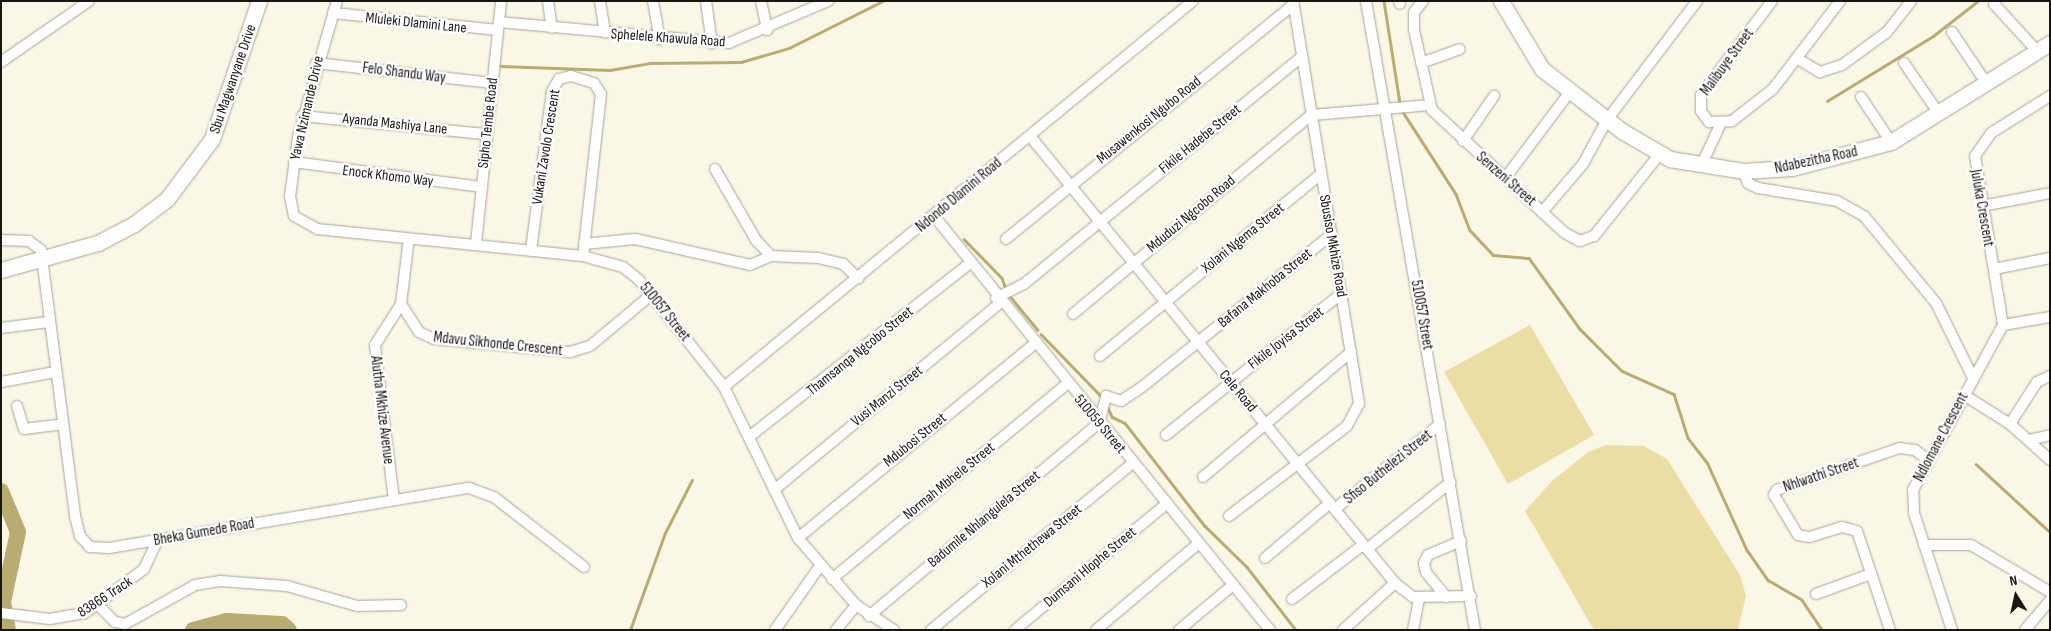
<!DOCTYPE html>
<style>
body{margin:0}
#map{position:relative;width:2051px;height:631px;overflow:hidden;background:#fbf7e7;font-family:"Sofia Sans Condensed",sans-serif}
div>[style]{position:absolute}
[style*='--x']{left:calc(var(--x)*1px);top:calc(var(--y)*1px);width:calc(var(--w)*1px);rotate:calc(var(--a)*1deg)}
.green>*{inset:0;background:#ebdea5}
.stream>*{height:2.5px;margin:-1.25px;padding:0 1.25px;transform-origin:1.25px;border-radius:1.25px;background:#b9ac71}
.river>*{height:16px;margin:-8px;padding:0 8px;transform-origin:8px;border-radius:8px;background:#b9ac71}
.roads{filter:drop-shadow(0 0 1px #a8a495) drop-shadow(0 0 1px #a8a495)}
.street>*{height:10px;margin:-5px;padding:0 5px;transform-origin:5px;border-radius:5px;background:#fff}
.secondary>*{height:15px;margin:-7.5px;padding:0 7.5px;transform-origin:7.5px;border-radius:7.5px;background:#fff}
span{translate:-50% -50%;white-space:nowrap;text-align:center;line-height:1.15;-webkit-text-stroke:5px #fff;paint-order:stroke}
.street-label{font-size:15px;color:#171610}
.frame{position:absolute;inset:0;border:2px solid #171610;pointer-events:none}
.north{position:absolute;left:1991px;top:571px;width:50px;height:50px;-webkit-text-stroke:4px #fff;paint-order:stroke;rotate:350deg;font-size:14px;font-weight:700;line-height:20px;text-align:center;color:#171610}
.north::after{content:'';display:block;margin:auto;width:18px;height:22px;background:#171610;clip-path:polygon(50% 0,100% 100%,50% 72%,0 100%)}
</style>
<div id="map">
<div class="green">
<div style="clip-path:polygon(1530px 325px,1594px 435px,1508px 484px,1444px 372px)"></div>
<div style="clip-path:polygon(1606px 445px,1644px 446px,1667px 459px,1740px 575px,1746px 596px,1738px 630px,1594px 630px,1525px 511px,1552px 481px,1588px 452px)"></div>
</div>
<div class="stream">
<div style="--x:1384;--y:1;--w:103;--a:81.1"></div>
<div style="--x:501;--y:66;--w:109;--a:2.1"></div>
<div style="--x:610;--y:70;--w:41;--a:-9.9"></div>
<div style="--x:650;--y:63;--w:91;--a:-0.6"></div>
<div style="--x:741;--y:62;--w:50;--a:-16.3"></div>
<div style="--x:789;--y:48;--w:105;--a:-26.6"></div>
<div style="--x:1827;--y:101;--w:124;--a:-31.5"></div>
<div style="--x:1933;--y:36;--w:57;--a:-37.9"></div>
<div style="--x:1403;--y:112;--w:98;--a:57.1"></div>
<div style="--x:1456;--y:194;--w:39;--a:69"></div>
<div style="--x:1470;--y:230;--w:34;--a:47"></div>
<div style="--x:1493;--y:255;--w:36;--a:5"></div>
<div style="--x:1529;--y:258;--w:87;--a:54.3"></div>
<div style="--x:1580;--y:329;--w:59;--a:45"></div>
<div style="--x:1622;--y:371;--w:57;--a:23.9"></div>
<div style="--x:1674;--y:394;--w:46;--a:72.3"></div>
<div style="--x:1688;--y:438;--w:31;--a:52"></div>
<div style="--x:1707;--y:462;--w:97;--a:65.6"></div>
<div style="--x:1747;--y:550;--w:37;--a:55"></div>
<div style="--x:1768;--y:580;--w:39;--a:30"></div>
<div style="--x:1802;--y:600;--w:36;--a:56"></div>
<div style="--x:964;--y:239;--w:54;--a:45.7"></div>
<div style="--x:1002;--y:278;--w:12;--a:70"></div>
<div style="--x:1009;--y:295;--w:45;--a:50.4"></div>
<div style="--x:1041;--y:334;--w:88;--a:45.9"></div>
<div style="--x:1107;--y:405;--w:13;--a:67"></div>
<div style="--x:1112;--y:417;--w:14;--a:25"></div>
<div style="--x:1125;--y:423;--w:130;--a:52.2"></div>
<div style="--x:1205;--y:526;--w:59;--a:44.3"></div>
<div style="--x:1247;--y:567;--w:80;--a:52.1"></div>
<div style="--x:1976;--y:464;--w:100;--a:42.6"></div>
<div style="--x:630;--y:630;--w:103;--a:-70.2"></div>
<div style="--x:665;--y:533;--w:59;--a:-63"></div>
</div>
<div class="river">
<div style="--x:1;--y:491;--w:44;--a:67.5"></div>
<div style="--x:18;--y:532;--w:72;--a:102.1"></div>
<div style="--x:3;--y:602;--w:28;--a:80"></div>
<div style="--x:193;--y:630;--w:34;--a:-15"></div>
<div style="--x:226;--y:621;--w:56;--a:3.1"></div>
<div style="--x:282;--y:624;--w:9;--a:41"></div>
</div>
<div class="roads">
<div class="street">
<div style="--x:337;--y:1;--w:141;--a:106"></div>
<div style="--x:298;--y:137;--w:60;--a:97.7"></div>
<div style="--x:290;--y:196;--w:20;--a:79"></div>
<div style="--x:294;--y:216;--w:26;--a:29"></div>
<div style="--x:317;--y:229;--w:267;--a:5.8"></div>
<div style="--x:583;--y:256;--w:41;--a:15.4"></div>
<div style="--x:623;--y:267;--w:21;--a:39"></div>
<div style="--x:639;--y:280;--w:137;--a:51.5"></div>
<div style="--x:724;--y:387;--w:168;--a:63.9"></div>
<div style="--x:798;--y:538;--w:89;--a:49.1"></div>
<div style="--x:856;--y:605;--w:45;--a:33.3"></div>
<div style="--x:548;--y:1;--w:27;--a:82"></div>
<div style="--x:600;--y:1;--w:32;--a:81"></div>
<div style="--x:653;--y:1;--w:39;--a:80"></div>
<div style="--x:706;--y:1;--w:43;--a:82.1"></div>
<div style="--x:761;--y:1;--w:30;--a:78"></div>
<div style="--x:1366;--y:1;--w:638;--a:80.17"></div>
<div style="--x:1399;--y:1;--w:3;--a:72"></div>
<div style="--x:1423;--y:1;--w:14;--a:129"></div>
<div style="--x:1414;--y:12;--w:18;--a:90"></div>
<div style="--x:1414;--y:30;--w:82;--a:77.3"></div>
<div style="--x:1432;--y:110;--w:181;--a:42.8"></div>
<div style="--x:1565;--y:233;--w:17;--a:28"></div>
<div style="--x:1580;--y:241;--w:15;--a:-20"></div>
<div style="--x:1594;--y:236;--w:104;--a:-51.3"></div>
<div style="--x:1772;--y:1;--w:118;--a:127.1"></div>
<div style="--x:1701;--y:95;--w:16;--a:90"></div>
<div style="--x:1701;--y:111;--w:14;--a:54"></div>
<div style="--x:1709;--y:122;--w:23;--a:-2"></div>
<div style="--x:1732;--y:121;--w:52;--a:-38"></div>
<div style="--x:1773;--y:89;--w:111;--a:-52.7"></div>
<div style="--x:1994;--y:4;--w:64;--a:47.5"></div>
<div style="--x:333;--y:13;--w:166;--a:5.9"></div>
<div style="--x:499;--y:22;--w:231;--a:5.2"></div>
<div style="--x:729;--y:43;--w:108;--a:-23"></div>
<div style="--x:1952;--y:32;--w:63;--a:56.1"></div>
<div style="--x:1798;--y:59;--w:26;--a:31"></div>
<div style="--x:1820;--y:72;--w:23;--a:-18"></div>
<div style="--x:1842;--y:65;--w:56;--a:-36.3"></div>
<div style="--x:1887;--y:32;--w:39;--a:-52"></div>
<div style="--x:1;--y:62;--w:107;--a:-34.7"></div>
<div style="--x:316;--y:63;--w:177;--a:6.5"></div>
<div style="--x:1421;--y:63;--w:41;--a:-19.7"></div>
<div style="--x:1904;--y:63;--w:63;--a:55.3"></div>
<div style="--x:1861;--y:97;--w:54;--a:56.3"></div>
<div style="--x:302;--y:116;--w:186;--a:5.6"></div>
<div style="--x:1030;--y:136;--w:577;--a:50.77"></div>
<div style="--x:1395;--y:583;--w:23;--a:38"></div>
<div style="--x:1413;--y:597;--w:58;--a:-1"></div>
<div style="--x:1463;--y:141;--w:55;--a:-55.4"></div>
<div style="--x:294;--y:162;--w:190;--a:7.6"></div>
<div style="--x:1701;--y:166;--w:45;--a:-65.1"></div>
<div style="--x:715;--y:169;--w:82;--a:60"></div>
<div style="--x:756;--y:240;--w:22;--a:47"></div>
<div style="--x:1743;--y:171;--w:13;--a:67"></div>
<div style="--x:1748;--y:183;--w:11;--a:27"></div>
<div style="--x:1758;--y:188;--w:80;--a:9.3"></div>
<div style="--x:1837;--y:201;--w:31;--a:29"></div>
<div style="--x:1864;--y:216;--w:113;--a:50.4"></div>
<div style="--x:1936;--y:303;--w:84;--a:63.7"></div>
<div style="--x:1506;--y:177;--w:105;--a:-53.1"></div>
<div style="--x:1982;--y:206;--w:69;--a:-10.8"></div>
<div style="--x:1543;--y:211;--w:62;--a:-49.6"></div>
<div style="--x:1583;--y:164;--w:50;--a:-61.4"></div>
<div style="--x:1607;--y:120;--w:149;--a:-52.9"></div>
<div style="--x:934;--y:216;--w:533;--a:50.94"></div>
<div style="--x:1006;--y:239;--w:370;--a:-39.2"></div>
<div style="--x:1;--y:240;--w:28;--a:2"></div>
<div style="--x:29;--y:241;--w:15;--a:37"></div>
<div style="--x:41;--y:250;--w:268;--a:82.7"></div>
<div style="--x:75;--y:516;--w:21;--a:76"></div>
<div style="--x:80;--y:536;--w:15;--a:48"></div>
<div style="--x:90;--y:547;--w:19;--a:3"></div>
<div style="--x:109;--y:548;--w:365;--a:-9.5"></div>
<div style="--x:469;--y:488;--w:27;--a:20"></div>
<div style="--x:494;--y:497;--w:114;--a:37.9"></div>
<div style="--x:476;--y:244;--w:244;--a:-84.1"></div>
<div style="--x:584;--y:244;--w:51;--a:-5.6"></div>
<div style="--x:635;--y:239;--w:118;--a:12.7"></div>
<div style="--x:750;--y:265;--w:23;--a:-23"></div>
<div style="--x:771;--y:256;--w:47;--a:2.4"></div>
<div style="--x:818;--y:258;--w:26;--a:13"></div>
<div style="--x:843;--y:264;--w:21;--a:43"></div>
<div style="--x:531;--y:250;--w:160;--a:-82.5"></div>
<div style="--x:552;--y:91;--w:14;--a:-60"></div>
<div style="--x:559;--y:79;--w:12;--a:-14"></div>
<div style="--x:571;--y:76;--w:24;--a:17"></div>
<div style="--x:594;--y:83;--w:13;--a:58"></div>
<div style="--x:601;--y:94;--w:163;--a:96.3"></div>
<div style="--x:1994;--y:269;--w:57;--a:-11.1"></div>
<div style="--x:996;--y:298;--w:31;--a:-27"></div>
<div style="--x:1024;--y:284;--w:358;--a:-39.3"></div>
<div style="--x:401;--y:304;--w:33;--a:57"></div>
<div style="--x:419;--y:332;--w:17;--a:25"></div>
<div style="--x:434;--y:339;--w:137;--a:5.5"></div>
<div style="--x:570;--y:352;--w:21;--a:-17"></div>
<div style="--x:590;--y:346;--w:80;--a:-39.9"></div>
<div style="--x:1073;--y:314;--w:310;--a:-39.9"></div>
<div style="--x:1311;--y:115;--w:118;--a:-4.8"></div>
<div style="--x:2003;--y:325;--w:171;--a:-99.4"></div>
<div style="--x:1975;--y:156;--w:28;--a:-55"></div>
<div style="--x:1991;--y:133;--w:70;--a:-32.1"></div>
<div style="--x:2003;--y:325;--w:48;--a:-9.7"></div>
<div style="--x:1;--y:328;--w:48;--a:-7.1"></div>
<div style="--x:1100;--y:356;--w:286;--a:-39.5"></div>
<div style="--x:1;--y:382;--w:55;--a:-10.5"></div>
<div style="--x:724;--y:387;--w:607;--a:-39.46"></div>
<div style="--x:1964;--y:395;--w:54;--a:32.2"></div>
<div style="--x:2010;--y:424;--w:54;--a:42"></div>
<div style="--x:17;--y:406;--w:24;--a:73"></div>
<div style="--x:24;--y:429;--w:38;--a:-7"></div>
<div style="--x:2010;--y:424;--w:50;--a:-57.3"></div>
<div style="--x:2037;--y:382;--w:14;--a:-25"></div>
<div style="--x:1166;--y:435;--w:225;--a:-38.9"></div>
<div style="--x:749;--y:437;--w:281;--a:-38.2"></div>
<div style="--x:2029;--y:440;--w:22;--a:-13"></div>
<div style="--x:1203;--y:477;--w:194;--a:-40.2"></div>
<div style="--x:774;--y:490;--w:293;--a:-39.6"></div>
<div style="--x:394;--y:500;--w:156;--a:-97"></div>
<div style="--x:375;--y:345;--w:49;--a:-57.6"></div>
<div style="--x:401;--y:304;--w:66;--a:-83.1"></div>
<div style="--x:1335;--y:509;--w:135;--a:-39"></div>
<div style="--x:1229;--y:516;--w:148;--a:-37.3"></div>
<div style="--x:1347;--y:426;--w:26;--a:-62"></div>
<div style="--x:1359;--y:403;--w:407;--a:-99.3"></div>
<div style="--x:798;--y:538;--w:306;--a:-39.4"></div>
<div style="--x:1924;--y:545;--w:47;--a:0"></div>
<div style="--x:1971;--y:545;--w:92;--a:30.7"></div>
<div style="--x:1367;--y:549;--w:107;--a:-38.6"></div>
<div style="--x:1265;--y:558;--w:85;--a:-40.2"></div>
<div style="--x:832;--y:579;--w:305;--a:-39.7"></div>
<div style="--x:1816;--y:594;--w:59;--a:-20"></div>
<div style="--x:1446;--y:597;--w:32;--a:-129"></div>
<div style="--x:1426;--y:572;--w:9;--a:-103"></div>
<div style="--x:1424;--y:563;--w:9;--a:-63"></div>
<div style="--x:1428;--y:555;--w:36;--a:-23"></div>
<div style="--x:1292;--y:599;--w:89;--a:-37.3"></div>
<div style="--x:97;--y:604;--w:25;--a:45"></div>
<div style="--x:115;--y:622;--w:10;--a:11"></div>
<div style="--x:125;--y:624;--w:80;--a:-29.1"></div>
<div style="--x:195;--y:585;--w:25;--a:-9"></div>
<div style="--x:220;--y:581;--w:67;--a:4.3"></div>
<div style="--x:287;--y:586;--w:73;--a:15.9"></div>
<div style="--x:357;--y:606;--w:44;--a:-1.3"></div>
<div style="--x:1;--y:613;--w:49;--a:7"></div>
<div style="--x:50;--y:619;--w:36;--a:-10"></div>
<div style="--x:85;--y:613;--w:74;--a:-36.7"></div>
<div style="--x:144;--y:569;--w:31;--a:-65"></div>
<div style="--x:869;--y:616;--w:300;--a:-40"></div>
<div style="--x:1099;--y:423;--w:28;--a:-75"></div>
<div style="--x:1106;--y:396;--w:16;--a:18"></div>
<div style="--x:1121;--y:401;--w:25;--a:-34"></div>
<div style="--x:1142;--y:387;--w:244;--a:-38.8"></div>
<div style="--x:775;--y:630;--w:78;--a:-54.9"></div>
<div style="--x:836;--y:630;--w:32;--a:-51"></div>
<div style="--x:931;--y:630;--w:262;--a:-39.6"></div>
<div style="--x:1015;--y:630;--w:197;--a:-39.8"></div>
<div style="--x:1096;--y:630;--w:135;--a:-40.2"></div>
<div style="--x:1179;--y:630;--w:70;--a:-39.8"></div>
<div style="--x:1343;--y:630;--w:70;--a:-42.1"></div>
<div style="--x:1413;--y:630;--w:33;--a:-79"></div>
<div style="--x:1890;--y:630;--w:104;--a:-108.4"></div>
<div style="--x:1857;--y:531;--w:16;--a:-165"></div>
<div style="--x:1842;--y:527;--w:34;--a:163"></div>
<div style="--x:1809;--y:537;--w:11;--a:-170"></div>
<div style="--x:1798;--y:535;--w:47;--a:-121"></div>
<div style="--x:1774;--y:495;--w:6;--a:-59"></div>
<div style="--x:1777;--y:490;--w:130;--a:-18.9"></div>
<div style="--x:1900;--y:448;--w:15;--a:8"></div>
<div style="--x:1915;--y:450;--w:16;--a:38"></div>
<div style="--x:1952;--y:630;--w:123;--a:-108"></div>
<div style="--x:1914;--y:513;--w:23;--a:-92"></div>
<div style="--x:1913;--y:490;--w:188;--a:-61.4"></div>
<div style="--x:2025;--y:630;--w:39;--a:-50"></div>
</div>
<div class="secondary">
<div style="--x:1501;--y:1;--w:79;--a:58.9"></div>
<div style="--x:1542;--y:69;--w:101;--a:37.8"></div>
<div style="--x:1622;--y:131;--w:56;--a:30.3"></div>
<div style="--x:1670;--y:159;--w:74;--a:9.3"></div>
<div style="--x:1743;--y:171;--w:49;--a:-3.5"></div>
<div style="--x:1792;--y:168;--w:102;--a:-14.7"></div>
<div style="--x:1891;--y:142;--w:187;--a:-31.9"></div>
<div style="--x:1;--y:270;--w:101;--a:-15.6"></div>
<div style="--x:98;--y:243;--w:41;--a:-27.8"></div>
<div style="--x:134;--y:224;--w:41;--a:-37.1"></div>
<div style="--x:167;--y:199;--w:75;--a:-53.1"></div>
<div style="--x:212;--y:139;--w:146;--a:-71.2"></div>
</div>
</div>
<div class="street-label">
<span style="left:416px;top:23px;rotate:6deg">Mluleki Dlamini Lane</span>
<span style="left:668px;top:38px;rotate:4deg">Sphelele Khawula Road</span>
<span style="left:1727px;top:62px;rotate:-54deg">Malibuye Street</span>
<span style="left:404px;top:73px;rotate:7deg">Felo Shandu Way</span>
<span style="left:233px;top:79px;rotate:-71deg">Sbu Magwanyane Drive</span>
<span style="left:307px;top:108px;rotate:-77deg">Yawa Nzimande Drive</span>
<span style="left:1149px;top:120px;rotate:-39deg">Musawenkosi Ngubo Road</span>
<span style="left:488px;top:123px;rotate:-84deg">Sipho Tembe Road</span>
<span style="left:395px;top:124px;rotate:6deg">Ayanda Mashiya Lane</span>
<span style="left:1200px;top:139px;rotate:-39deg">Fikile Hadebe Street</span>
<span style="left:546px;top:147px;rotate:-81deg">Vukani Zavolo Crescent</span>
<span style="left:1816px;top:160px;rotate:-12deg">Ndabezitha Road</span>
<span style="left:388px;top:176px;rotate:7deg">Enock Khomo Way</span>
<span style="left:1506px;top:179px;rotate:41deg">Senzeni Street</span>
<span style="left:959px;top:195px;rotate:-40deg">Ndondo Dlamini Road</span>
<span style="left:1982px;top:208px;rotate:80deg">Juluka Crescent</span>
<span style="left:1191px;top:214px;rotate:-40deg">Mduduzi Ngcobo Road</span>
<span style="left:1243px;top:238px;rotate:-39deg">Xolani Ngema Street</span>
<span style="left:1333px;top:246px;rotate:80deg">Sbusiso Mkhize Road</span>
<span style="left:1265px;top:288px;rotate:-39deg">Bafana Makhoba Street</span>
<span style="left:665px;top:312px;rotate:51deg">510057 Street</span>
<span style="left:1422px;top:315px;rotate:80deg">510057 Street</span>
<span style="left:1286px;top:338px;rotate:-38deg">Fikile Joyisa Street</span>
<span style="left:498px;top:344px;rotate:6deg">Mdavu Sikhonde Crescent</span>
<span style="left:860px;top:351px;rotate:-39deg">Thamsanqa Ngcobo Street</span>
<span style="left:1238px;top:391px;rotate:50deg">Cele Road</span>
<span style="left:887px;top:396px;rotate:-39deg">Vusi Manzi Street</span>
<span style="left:382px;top:410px;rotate:83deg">Alutha Mkhize Avenue</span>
<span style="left:1100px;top:424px;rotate:50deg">510059 Street</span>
<span style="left:1941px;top:437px;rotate:-62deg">Ndlomane Crescent</span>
<span style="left:915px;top:440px;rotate:-39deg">Mdubosi Street</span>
<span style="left:1388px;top:467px;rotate:-39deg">Sfiso Buthelezi Street</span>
<span style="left:1821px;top:475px;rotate:-19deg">Nhlwathi Street</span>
<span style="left:949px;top:481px;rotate:-39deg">Normah Mbhele Street</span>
<span style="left:984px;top:519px;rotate:-40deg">Badumile Nhlangulela Street</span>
<span style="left:204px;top:532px;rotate:-10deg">Bheka Gumede Road</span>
<span style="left:1032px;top:546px;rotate:-39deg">Xolani Mthethewa Street</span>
<span style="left:1090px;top:567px;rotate:-40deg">Dumsani Hlophe Street</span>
<span style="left:105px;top:597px;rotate:-33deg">83866 Track</span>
</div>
<div class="frame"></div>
<div class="north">N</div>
</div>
